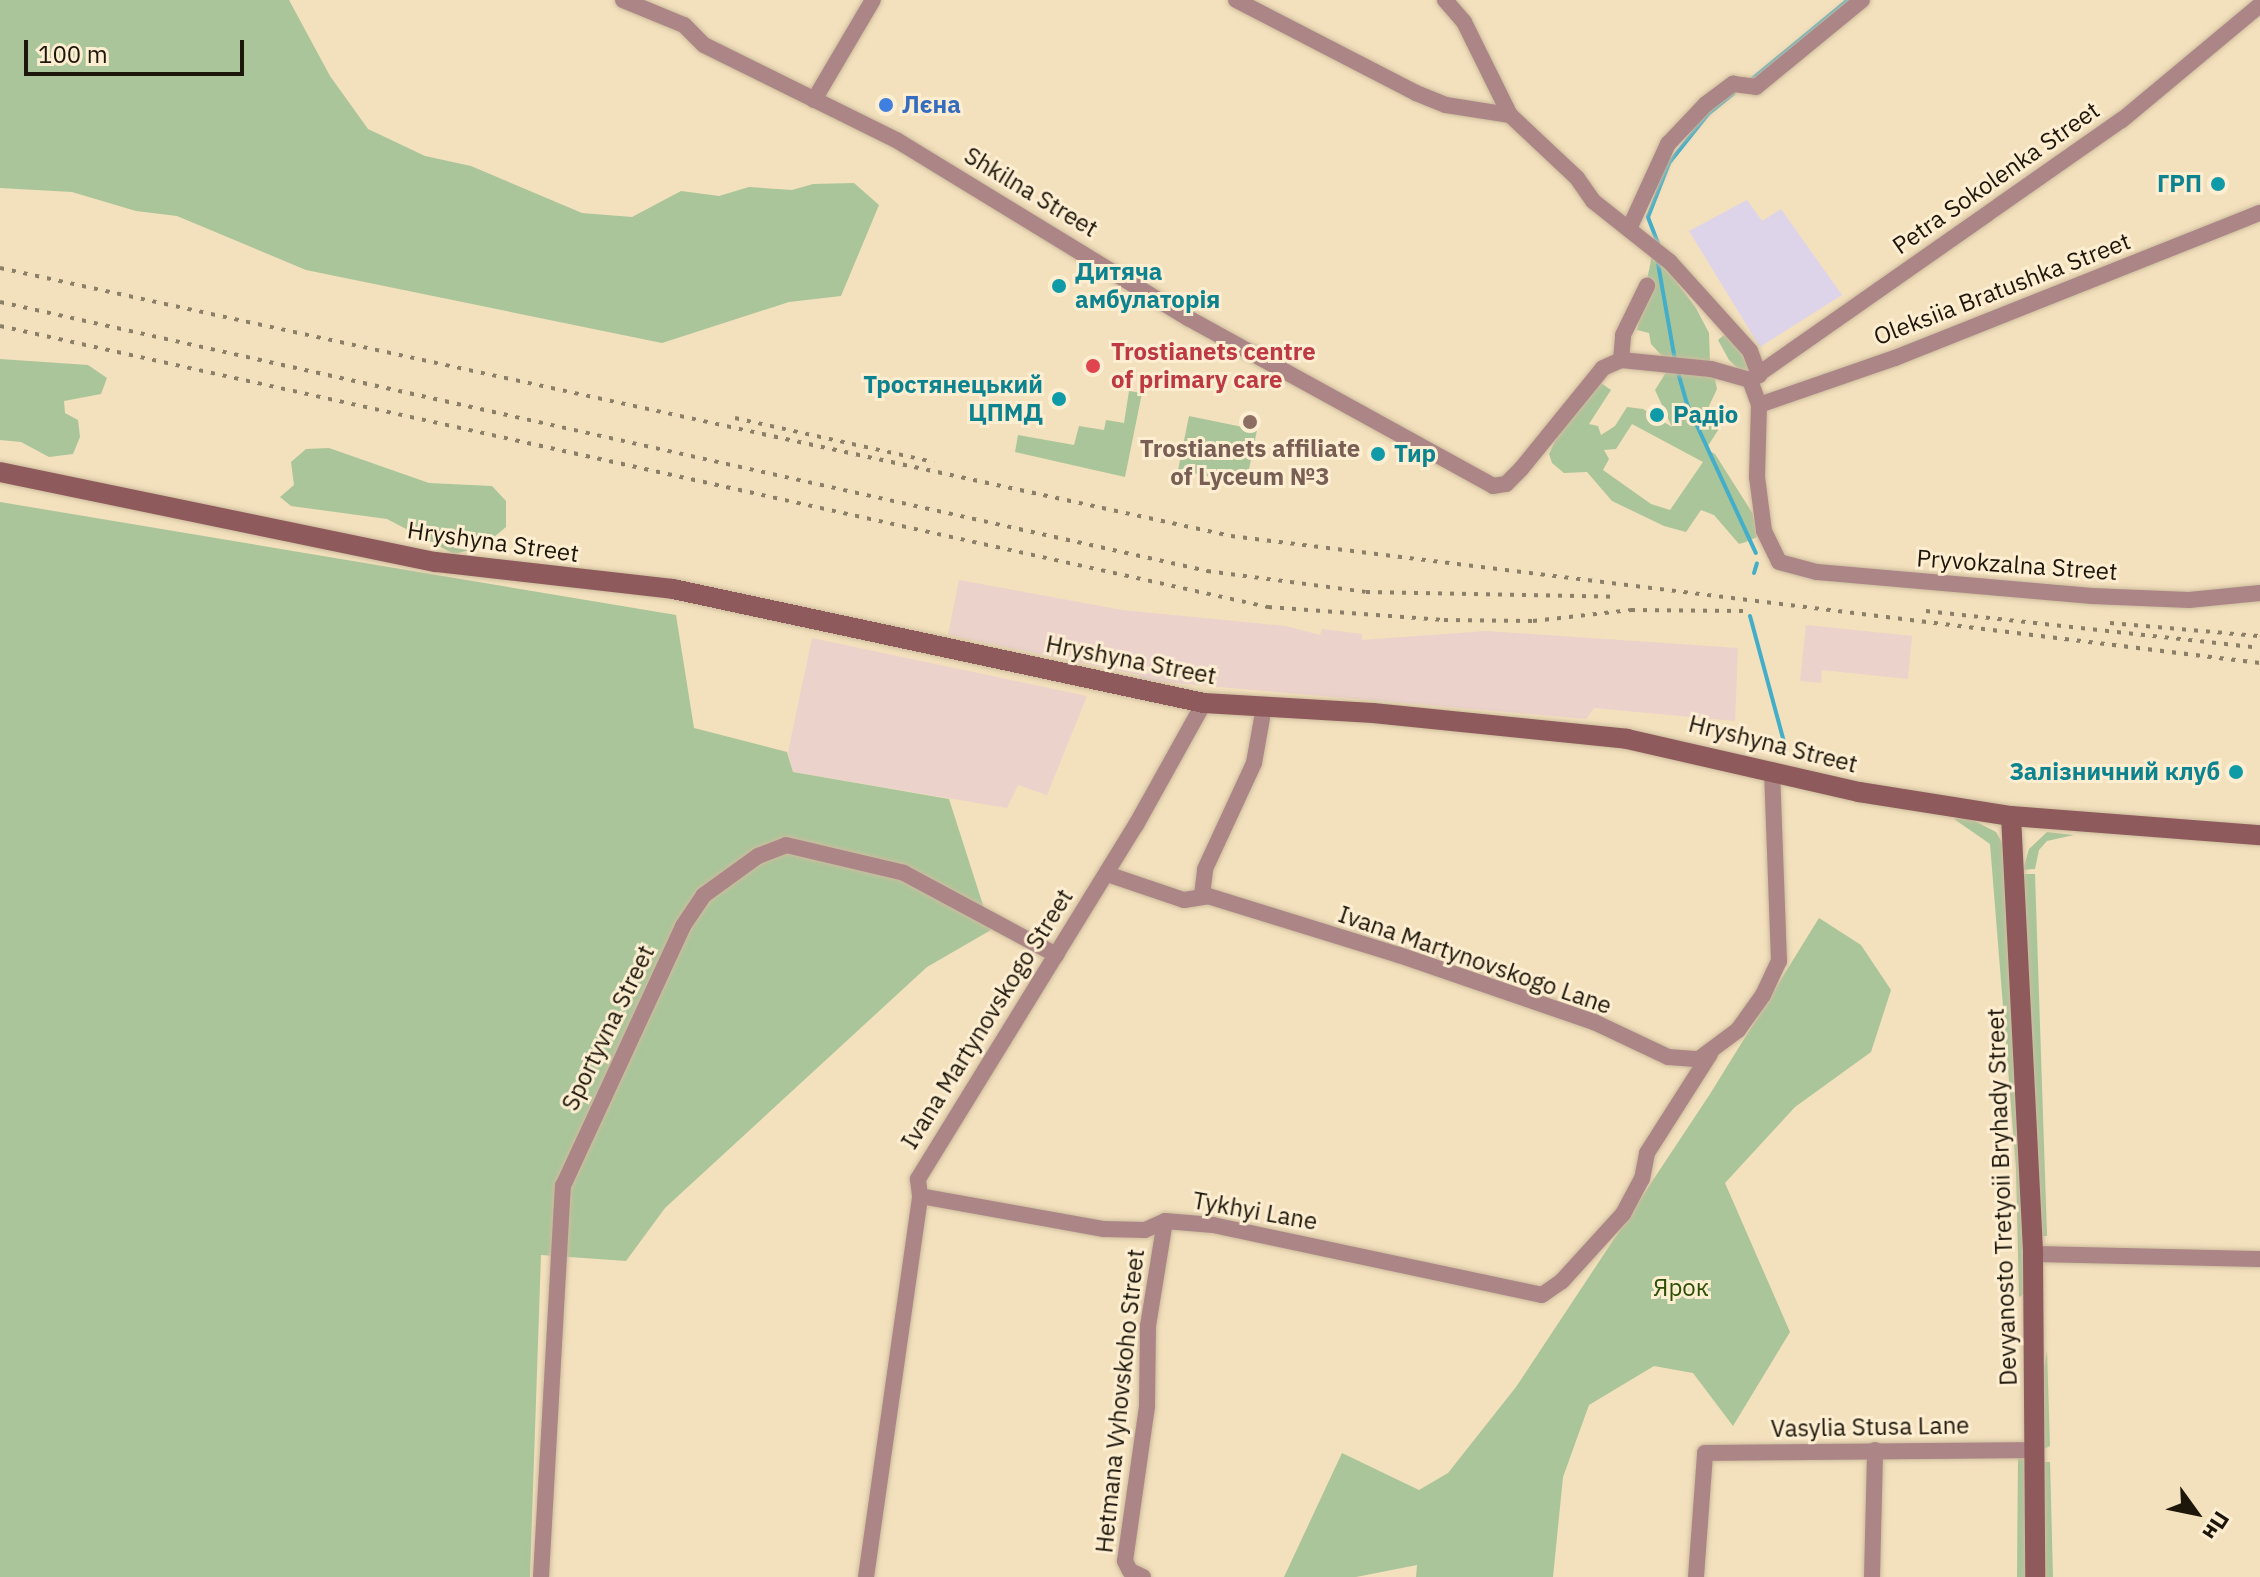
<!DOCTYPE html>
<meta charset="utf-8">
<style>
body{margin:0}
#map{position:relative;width:2260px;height:1577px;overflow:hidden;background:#f3e0bd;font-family:"IBM Plex Sans",sans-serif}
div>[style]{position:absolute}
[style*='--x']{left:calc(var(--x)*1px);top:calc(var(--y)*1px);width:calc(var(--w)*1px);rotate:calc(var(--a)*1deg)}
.commercial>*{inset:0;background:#ddd4e9}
.industrial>*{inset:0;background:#ebd2cb}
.green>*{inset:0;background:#aac59a}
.stream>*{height:4px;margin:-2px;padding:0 2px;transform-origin:2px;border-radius:2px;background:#44aec9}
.roads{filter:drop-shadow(0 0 2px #ccbc9d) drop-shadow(0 0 2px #ccbc9d)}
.street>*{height:16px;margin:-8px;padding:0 8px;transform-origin:8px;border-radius:8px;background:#ac8687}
.secondary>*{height:20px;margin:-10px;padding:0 10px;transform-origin:10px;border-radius:10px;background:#8f5a5c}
.rail>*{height:4px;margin-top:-2px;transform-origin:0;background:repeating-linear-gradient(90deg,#8c7f67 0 4px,transparent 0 12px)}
.dots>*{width:22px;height:22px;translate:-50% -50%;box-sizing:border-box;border:4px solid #fdeed2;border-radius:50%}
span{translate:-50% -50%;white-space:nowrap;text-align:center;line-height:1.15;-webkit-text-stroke:6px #fdeed2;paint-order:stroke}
.shop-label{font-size:24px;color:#366cbe;font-weight:700}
.left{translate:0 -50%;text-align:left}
.street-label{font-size:24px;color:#1d160a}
.culture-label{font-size:24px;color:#0d838f;font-weight:700}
.right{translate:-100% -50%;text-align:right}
.health-label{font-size:24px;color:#be3a42;font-weight:700}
.education-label{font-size:24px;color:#785e54;font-weight:700}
.park-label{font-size:24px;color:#2a4f05}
.north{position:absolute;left:2156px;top:1473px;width:80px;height:80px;-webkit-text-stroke:6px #fdeed2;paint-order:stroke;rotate:123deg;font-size:22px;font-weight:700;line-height:32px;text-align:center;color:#1d160a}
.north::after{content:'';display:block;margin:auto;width:28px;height:36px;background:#1d160a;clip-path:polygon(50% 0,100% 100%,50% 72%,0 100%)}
.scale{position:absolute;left:24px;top:40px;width:220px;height:36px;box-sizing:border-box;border:4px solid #1d160a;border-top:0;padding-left:10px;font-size:24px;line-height:28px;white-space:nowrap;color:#1d160a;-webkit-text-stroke:6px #fdeed2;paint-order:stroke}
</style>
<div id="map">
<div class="commercial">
<div style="clip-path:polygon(1747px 200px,1762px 221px,1781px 209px,1842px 295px,1760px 347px,1689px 231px)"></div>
</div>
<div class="industrial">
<div style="clip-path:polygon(959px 580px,1122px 610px,1286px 626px,1320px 635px,1322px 629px,1362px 634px,1362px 640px,1487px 631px,1738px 648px,1735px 721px,1594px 708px,1586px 719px,1139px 680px,1139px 675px,948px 635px)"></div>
<div style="clip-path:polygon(1806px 625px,1912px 636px,1908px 679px,1822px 670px,1821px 683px,1800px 681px)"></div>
<div style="clip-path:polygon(812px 638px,1087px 696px,1047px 795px,1018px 785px,1007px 808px,793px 772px,788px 752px)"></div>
</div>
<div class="green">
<div style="clip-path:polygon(0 0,289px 0,330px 76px,368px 129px,425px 156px,471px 166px,582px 213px,632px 217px,681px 191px,719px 196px,749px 187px,792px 190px,813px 184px,854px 183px,879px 205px,841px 296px,789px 302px,662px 343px,306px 270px,177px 216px,136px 211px,72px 192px,0 188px)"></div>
<div style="clip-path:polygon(1653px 250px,1696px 308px,1709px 333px,1710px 361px,1663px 357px,1651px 344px,1649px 333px,1637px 330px)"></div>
<div style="clip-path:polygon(1724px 335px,1740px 343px,1750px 371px,1742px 372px,1729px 360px,1718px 340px)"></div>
<div style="clip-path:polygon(0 359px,88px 365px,107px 378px,101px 394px,64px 401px,65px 413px,78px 420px,80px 437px,73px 454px,49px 457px,21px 442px,0 440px)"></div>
<div style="clip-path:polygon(evenodd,1670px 366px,1714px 375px,1717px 389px,1709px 406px,1711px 424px,1731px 410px,1706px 449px,1715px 454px,1753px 514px,1757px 537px,1746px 542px,1739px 544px,1714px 515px,1701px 510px,1686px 532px,1664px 526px,1612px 501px,1587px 472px,1564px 473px,1552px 463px,1549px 454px,1555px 441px,1598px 381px,1611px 390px,1589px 424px,1598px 426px,1601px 435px,1615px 426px,1627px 407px,1643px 409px,1672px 427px,1655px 390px,1670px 366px,1632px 424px,1703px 462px,1670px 510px,1651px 504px,1603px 470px,1609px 459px,1604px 450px,1616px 449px,1632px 424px)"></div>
<div style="clip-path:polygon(1129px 391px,1142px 393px,1125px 477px,1015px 452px,1018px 435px,1074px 445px,1079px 426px,1104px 430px,1106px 420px,1124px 423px)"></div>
<div style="clip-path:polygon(1189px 416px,1257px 430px,1246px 484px,1178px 470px)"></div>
<div style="clip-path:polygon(329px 448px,429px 483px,492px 486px,506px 501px,506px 527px,482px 547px,454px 554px,387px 519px,291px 506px,280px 497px,294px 485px,291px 462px,306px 449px)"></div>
<div style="clip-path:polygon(0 502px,676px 615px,694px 728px,787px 752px,793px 772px,949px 799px,991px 930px,927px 967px,665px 1208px,626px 1261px,541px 1255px,530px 1577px,0 1577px)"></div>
<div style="clip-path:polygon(1967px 817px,1996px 832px,2004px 846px,2022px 1180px,2024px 1294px,2019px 1297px,2016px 1168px,1990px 844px,1954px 819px)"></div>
<div style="clip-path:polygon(2047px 832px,2074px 835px,2047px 841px,2039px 850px,2035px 869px,2023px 870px,2029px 849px)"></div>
<div style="clip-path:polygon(2022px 874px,2035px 874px,2047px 1236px,2039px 1236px)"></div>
<div style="clip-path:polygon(1819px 918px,1861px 945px,1891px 990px,1871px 1052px,1795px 1107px,1725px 1183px,1790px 1332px,1733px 1426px,1693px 1373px,1654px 1366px,1589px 1405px,1563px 1477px,1553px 1577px,1416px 1577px,1417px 1565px,1356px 1577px,1284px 1577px,1342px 1453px,1419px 1490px,1448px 1473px,1516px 1387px,1710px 1094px)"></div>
<div style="clip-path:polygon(2047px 1351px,2050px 1446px,2042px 1450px,2042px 1379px)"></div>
<div style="clip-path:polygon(2018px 1454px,2030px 1455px,2031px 1577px,2017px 1577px)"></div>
<div style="clip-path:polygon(2041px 1462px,2050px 1462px,2053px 1577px,2041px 1577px)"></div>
</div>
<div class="stream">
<div style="--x:1751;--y:80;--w:126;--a:-39.5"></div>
<div style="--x:1659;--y:246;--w:31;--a:-111"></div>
<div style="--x:1648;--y:217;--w:58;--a:-68.7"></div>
<div style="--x:1669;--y:163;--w:63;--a:-51.5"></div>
<div style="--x:1708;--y:114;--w:33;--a:-39"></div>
<div style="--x:1657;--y:258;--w:104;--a:80"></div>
<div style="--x:1677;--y:369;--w:36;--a:74"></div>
<div style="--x:1687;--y:404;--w:164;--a:65.2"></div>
<div style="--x:1754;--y:573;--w:10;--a:-73"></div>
<div style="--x:1750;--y:616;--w:138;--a:74.9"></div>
</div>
<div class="roads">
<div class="street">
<div style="--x:623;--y:0;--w:66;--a:22.3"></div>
<div style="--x:684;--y:25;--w:28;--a:45"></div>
<div style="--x:704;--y:45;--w:216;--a:26.3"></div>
<div style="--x:898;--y:141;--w:340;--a:31.4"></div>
<div style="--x:1188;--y:318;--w:348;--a:28.8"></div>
<div style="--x:1493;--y:486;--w:13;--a:-9"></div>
<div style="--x:1506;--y:484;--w:21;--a:-45"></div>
<div style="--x:1521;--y:469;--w:130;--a:-50.9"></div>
<div style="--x:1603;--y:368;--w:20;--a:-24"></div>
<div style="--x:1621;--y:360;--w:90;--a:5.7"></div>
<div style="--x:1711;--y:369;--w:41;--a:15.8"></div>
<div style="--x:1750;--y:380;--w:27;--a:70"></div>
<div style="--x:1759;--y:405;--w:72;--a:91.6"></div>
<div style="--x:1757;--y:477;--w:54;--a:82.6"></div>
<div style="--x:1764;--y:531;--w:34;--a:64"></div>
<div style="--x:1779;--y:562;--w:39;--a:15"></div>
<div style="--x:1817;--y:572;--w:276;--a:5"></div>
<div style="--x:2092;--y:596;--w:97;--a:2.4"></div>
<div style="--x:2189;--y:600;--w:71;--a:-5.6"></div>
<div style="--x:1236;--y:0;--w:203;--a:27.3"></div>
<div style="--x:1416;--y:93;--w:32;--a:22"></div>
<div style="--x:1446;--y:105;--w:65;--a:8.9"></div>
<div style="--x:1445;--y:0;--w:29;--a:49"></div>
<div style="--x:1464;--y:22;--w:104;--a:63.7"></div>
<div style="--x:1510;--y:115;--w:92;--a:43.2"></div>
<div style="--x:1577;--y:178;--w:28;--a:55"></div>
<div style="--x:1593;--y:201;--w:98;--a:38.4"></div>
<div style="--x:1670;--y:262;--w:120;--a:48"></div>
<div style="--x:1750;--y:351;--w:26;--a:69"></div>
<div style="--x:814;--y:100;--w:116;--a:-59.5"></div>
<div style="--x:1629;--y:229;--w:94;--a:-65.4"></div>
<div style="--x:1668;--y:144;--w:55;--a:-46.5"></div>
<div style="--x:1706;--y:104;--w:34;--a:-37"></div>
<div style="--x:1733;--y:84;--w:23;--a:7"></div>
<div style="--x:1756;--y:87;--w:137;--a:-39.4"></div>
<div style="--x:1621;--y:360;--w:25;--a:-85"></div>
<div style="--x:1623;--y:335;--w:55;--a:-63.9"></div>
<div style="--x:1750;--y:380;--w:454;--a:-35"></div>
<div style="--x:2122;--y:120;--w:180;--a:-39.8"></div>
<div style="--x:1759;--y:405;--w:144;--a:-19.1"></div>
<div style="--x:1895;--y:358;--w:393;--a:-21.7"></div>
<div style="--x:1107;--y:874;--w:81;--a:18.7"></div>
<div style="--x:1184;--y:900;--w:24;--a:-9"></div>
<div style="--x:1208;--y:896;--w:200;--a:17.2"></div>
<div style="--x:1399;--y:955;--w:206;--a:19"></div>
<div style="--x:1594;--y:1022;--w:82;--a:25.3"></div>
<div style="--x:1668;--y:1057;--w:31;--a:4"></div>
<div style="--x:1699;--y:1059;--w:49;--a:-36.6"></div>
<div style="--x:1738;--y:1030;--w:43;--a:-54.5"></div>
<div style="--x:1763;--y:995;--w:38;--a:-65"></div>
<div style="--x:1779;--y:961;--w:191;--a:-92.1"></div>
<div style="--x:1202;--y:895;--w:26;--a:-83"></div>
<div style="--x:1205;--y:869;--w:117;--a:-65.2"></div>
<div style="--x:1254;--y:763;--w:57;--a:-79.9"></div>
<div style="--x:920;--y:1196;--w:187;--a:10.2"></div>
<div style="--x:1104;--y:1229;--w:41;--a:1.4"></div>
<div style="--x:1145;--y:1230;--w:22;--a:-24"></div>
<div style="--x:1165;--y:1221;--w:48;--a:4.8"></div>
<div style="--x:1213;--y:1225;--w:336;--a:12"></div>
<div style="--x:1542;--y:1295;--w:24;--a:-35"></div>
<div style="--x:1562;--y:1281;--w:91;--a:-47.7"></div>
<div style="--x:1623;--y:1214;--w:40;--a:-62"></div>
<div style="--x:1642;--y:1179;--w:26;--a:-79"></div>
<div style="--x:1647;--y:1153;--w:117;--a:-57.5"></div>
<div style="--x:2033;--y:1254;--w:227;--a:1.3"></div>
<div style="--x:541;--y:1577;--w:392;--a:-86.8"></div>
<div style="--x:563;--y:1186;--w:286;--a:-65.2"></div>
<div style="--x:683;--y:926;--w:37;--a:-56"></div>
<div style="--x:704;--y:895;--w:67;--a:-35.8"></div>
<div style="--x:758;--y:856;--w:30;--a:-21"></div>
<div style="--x:786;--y:845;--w:121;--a:13.3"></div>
<div style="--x:904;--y:873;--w:173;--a:28.3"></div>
<div style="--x:866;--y:1577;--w:385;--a:-81.9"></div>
<div style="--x:920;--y:1196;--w:17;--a:-97"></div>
<div style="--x:918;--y:1179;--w:416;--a:-58.4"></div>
<div style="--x:1136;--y:825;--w:140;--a:-60.9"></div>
<div style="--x:1143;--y:1577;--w:14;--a:-155"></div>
<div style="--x:1130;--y:1571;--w:11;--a:-117"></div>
<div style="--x:1125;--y:1561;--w:157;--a:-81.9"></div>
<div style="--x:1147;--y:1406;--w:80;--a:-89.3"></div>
<div style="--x:1148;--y:1326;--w:106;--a:-80.8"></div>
<div style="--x:1696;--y:1577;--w:124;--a:-85.8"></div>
<div style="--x:1705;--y:1453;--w:330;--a:-0.5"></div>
<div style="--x:1872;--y:1577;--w:127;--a:-88.6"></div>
</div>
<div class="secondary">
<div style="--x:0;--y:472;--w:445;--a:11.7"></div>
<div style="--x:436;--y:562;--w:239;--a:6.5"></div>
<div style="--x:673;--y:589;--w:543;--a:12.12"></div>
<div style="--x:1204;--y:703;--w:169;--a:3.4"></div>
<div style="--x:1373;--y:713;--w:255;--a:5.8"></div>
<div style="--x:1627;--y:739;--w:238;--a:12.9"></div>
<div style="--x:1859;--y:792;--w:154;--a:9"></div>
<div style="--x:2011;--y:816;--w:250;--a:4.4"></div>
<div style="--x:2011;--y:816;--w:439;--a:87.1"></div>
<div style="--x:2033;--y:1254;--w:323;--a:89.6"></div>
</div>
</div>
<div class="rail">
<div style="--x:0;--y:268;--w:1260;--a:12.28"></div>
<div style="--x:1231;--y:536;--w:1037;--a:7.04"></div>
<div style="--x:0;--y:302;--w:1237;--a:12.56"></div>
<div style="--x:1207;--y:571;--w:160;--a:7.5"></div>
<div style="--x:1366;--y:592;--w:252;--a:1.1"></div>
<div style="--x:0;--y:326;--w:1299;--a:12.5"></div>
<div style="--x:1268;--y:607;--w:176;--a:4.2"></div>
<div style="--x:1444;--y:620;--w:89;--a:0.6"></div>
<div style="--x:1533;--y:621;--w:99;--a:-6.4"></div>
<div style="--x:1631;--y:610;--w:112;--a:0.5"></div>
<div style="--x:735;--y:418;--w:204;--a:12.5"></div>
<div style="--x:1926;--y:611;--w:336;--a:6.3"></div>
<div style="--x:2110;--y:623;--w:149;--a:5"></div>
</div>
<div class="dots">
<div style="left:886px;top:105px;background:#3f7fe0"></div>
<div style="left:2218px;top:184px;background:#0f9aa8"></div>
<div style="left:1059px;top:286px;background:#0f9aa8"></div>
<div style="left:1093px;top:366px;background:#e0444e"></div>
<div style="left:1059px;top:399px;background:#0f9aa8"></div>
<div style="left:1657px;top:415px;background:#0f9aa8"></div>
<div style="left:1250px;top:422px;background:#8d6e63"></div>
<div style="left:1378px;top:454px;background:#0f9aa8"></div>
<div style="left:2236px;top:772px;background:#0f9aa8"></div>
</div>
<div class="shop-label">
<span class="left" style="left:902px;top:105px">Лєна</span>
</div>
<div class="street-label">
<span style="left:1996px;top:178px;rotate:-35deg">Petra Sokolenka Street</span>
<span style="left:1031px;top:192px;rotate:31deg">Shkilna Street</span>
<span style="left:2002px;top:289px;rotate:-21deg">Oleksiia Bratushka Street</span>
<span style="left:493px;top:542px;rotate:8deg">Hryshyna Street</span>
<span style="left:2017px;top:565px;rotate:4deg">Pryvokzalna Street</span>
<span style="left:1131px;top:660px;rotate:11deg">Hryshyna Street</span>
<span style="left:1773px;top:744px;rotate:14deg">Hryshyna Street</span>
<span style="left:1475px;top:960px;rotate:19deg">Ivana Martynovskogo Lane</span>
<span style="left:987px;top:1019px;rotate:-58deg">Ivana Martynovskogo Street</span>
<span style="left:608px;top:1028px;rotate:-64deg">Sportyvna Street</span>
<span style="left:2002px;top:1197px;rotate:-92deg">Devyanosto Tretyoii Bryhady Street</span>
<span style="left:1255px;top:1211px;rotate:10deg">Tykhyi Lane</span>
<span style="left:1120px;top:1401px;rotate:-84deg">Hetmana Vyhovskoho Street</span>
<span style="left:1870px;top:1427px;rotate:-1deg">Vasylia Stusa Lane</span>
</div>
<div class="culture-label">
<span class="right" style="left:2202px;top:184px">ГРП</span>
<span class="left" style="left:1075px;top:286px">Дитяча<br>амбулаторія</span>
<span class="right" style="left:1043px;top:399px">Тростянецький<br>ЦПМД</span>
<span class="left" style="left:1673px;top:415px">Радіо</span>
<span class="left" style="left:1394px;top:454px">Тир</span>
<span class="right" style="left:2220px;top:772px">Залізничний клуб</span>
</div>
<div class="health-label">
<span class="left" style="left:1111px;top:366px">Trostianets centre<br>of primary care</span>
</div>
<div class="education-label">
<span style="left:1250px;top:463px">Trostianets affiliate<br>of Lyceum №3</span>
</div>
<div class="park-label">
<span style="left:1681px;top:1288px">Ярок</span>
</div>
<div class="north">Пн</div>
<div class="scale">100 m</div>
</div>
